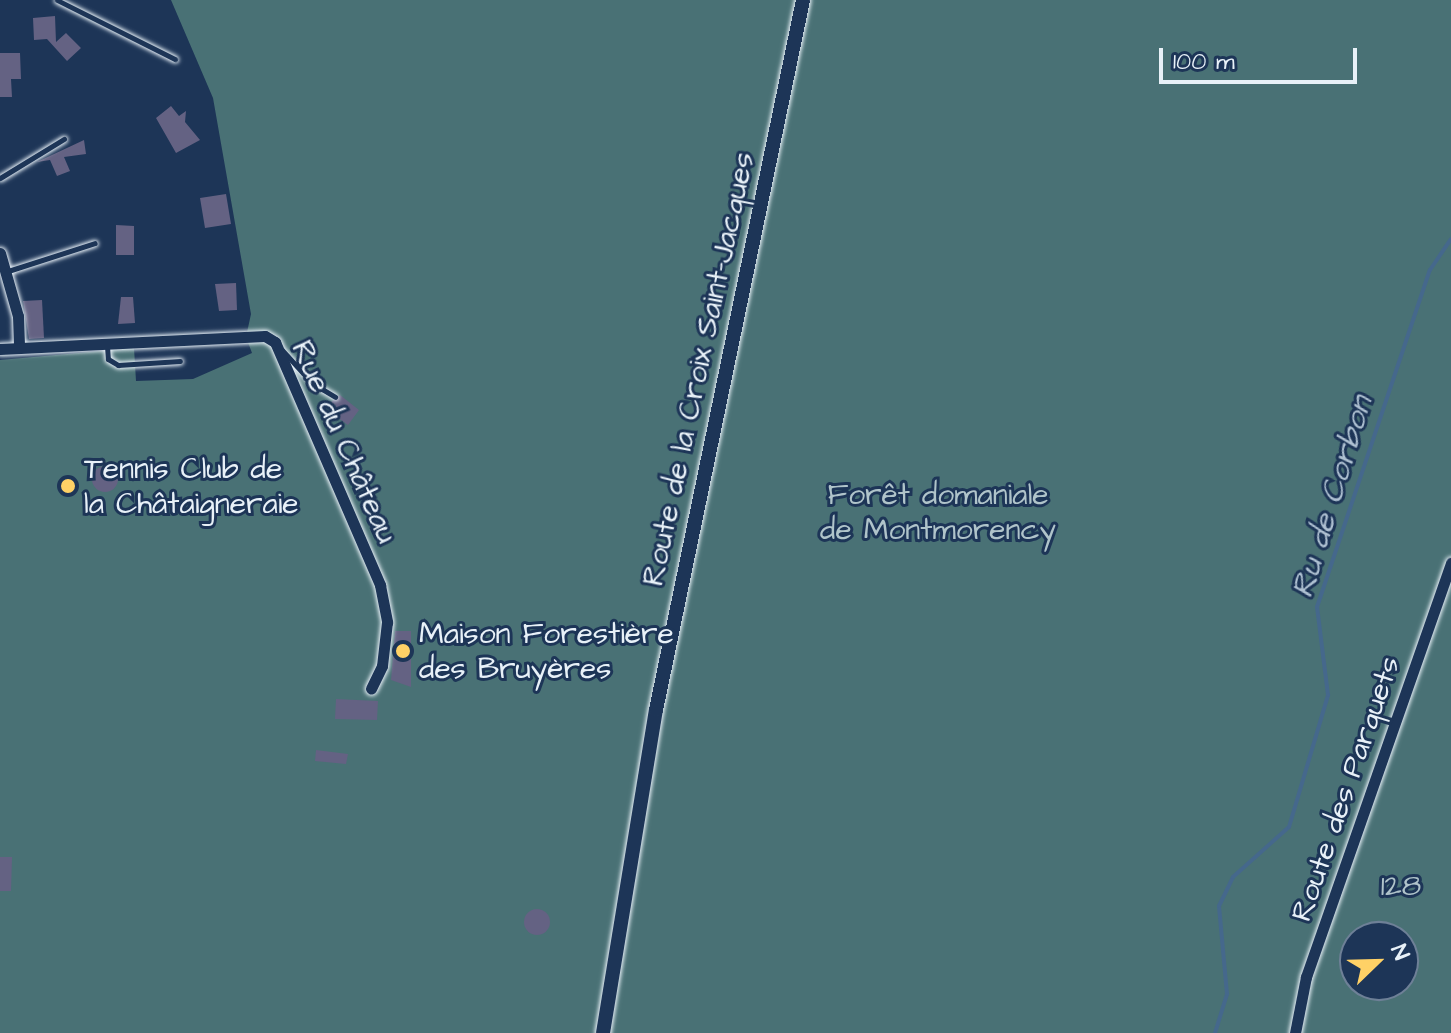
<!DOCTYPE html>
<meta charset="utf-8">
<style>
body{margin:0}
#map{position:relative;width:1451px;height:1033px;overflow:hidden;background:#1d3557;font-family:"Architects Daughter",sans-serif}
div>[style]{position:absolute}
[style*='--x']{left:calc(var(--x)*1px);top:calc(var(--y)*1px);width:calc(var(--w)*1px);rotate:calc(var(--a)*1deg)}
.green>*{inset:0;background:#497175}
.stream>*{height:4px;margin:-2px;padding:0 2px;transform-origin:2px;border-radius:2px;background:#45688c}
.building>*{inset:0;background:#646283}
.round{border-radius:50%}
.roads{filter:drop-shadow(0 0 2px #e8f1f8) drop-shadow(0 0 2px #e8f1f8)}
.service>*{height:5px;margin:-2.5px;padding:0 2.5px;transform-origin:2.5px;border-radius:2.5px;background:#1d3557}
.minor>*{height:11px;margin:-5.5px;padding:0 5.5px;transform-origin:5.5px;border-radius:5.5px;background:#1d3557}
.tertiary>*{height:14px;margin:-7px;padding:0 7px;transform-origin:7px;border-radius:7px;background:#1d3557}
.dots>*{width:22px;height:22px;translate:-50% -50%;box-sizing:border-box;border:4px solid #1d3557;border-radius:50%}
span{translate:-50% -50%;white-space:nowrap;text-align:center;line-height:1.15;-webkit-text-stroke:6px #1d3557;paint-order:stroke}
.street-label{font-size:30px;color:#e8f1f8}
.poi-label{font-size:30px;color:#e8f1f8}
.left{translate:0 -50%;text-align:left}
.park-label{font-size:30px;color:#b0c4ca}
.water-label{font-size:32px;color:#afc1d2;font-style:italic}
.north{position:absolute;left:1339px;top:921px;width:80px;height:80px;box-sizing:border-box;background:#1d3557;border:2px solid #6e8097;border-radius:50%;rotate:67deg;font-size:22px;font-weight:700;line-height:32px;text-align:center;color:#e8f1f8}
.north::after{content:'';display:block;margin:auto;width:28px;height:36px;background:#ffd166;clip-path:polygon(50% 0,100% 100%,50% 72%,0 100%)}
.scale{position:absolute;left:1159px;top:48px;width:198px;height:36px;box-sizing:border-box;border:4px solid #e8f1f8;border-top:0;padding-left:10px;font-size:24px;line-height:28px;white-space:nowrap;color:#e8f1f8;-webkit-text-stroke:6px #1d3557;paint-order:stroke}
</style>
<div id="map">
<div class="green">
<div style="clip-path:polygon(evenodd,171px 0,1451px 0,1451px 1033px,0 1033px,0 360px,134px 348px,136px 381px,193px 379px,252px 353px,246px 337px,251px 314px,213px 98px,171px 0,1355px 937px,1403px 937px,1403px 985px,1355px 985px,1355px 937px)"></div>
</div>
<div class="stream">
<div style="--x:1215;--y:1033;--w:41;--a:-72.9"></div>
<div style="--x:1227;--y:994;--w:88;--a:-95.2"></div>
<div style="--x:1219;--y:906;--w:32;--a:-64"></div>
<div style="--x:1233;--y:877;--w:75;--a:-41.8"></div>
<div style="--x:1289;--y:827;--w:138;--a:-73.5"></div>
<div style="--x:1328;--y:695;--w:89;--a:-97.1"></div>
<div style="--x:1317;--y:607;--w:355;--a:-71.5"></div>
<div style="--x:1430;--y:270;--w:37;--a:-56"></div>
</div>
<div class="building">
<div style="clip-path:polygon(55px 16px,56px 42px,66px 33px,81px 48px,67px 61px,47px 39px,34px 40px,33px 18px)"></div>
<div style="clip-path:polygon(0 53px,20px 53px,21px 79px,11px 79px,12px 97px,0 97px)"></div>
<div style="clip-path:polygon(171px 106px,179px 116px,186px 111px,185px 122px,200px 140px,176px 153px,156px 118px)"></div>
<div style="clip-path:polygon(84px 140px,86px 154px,64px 157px,70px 171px,57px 176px,50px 160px,37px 162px)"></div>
<div style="clip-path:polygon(226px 194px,231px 224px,205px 228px,200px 198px)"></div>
<div style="clip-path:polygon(116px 225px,134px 226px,134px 255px,116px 255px)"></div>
<div style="clip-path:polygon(236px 283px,237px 310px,219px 311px,215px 284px)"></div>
<div style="clip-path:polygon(121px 297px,133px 297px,135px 323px,118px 324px)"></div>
<div style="clip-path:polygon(42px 300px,44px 338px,29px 339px,23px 301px)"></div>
<div style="clip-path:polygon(340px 395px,359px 410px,348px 425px,331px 413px,336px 406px,331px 402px)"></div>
<div class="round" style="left:92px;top:466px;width:26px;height:26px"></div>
<div style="clip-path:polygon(395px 631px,411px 631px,411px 687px,391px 680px)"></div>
<div style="clip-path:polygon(336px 699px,378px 701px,377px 720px,335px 719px)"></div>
<div style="clip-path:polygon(316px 750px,348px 754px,346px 764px,315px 761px)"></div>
<div style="clip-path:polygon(0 857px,12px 857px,11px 891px,0 891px)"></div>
<div class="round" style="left:524px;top:909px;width:26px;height:26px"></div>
</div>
<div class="roads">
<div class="service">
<div style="--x:57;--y:0;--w:132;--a:26.6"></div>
<div style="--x:0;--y:178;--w:75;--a:-31.4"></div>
<div style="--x:8;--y:271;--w:91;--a:-17.8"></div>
<div style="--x:107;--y:346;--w:13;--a:86"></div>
<div style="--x:108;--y:359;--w:12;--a:31"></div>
<div style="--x:118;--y:365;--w:62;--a:-3.7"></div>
<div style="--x:282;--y:350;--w:45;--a:47.7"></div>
<div style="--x:312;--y:383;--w:27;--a:31"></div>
</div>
<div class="minor">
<div style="--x:0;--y:253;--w:66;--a:74.1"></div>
<div style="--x:18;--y:316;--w:32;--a:88"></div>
<div style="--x:0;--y:349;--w:265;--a:-2.8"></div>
<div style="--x:265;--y:336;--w:12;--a:31"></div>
<div style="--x:275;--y:342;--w:265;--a:66.6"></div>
<div style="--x:380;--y:585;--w:38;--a:79"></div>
<div style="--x:387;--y:622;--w:44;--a:96.5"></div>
<div style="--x:382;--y:666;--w:25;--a:116"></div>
<div style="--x:1295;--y:1033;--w:57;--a:-78.9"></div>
<div style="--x:1306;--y:977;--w:439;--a:-70.7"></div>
</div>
<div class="tertiary">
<div style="--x:603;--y:1033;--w:327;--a:-80.7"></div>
<div style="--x:656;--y:710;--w:725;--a:-78.3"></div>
</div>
</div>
<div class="dots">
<div style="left:68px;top:486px;background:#ffd166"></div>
<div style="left:403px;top:651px;background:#ffd166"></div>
</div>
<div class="street-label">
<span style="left:699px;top:369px;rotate:-78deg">Route de la Croix Saint-Jacques</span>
<span style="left:344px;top:442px;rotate:66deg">Rue du Château</span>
<span style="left:1346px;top:789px;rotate:-71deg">Route des Parquets</span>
</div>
<div class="poi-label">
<span class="left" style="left:84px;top:486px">Tennis Club de<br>la Châtaigneraie</span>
<span class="left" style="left:419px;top:651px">Maison Forestière<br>des Bruyères</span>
</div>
<div class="park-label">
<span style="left:938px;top:512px">Forêt domaniale<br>de Montmorency</span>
<span style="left:1401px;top:886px">128</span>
</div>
<div class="water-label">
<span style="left:1333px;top:497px;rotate:-73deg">Ru de Corbon</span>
</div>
<div class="north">N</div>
<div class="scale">100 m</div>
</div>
